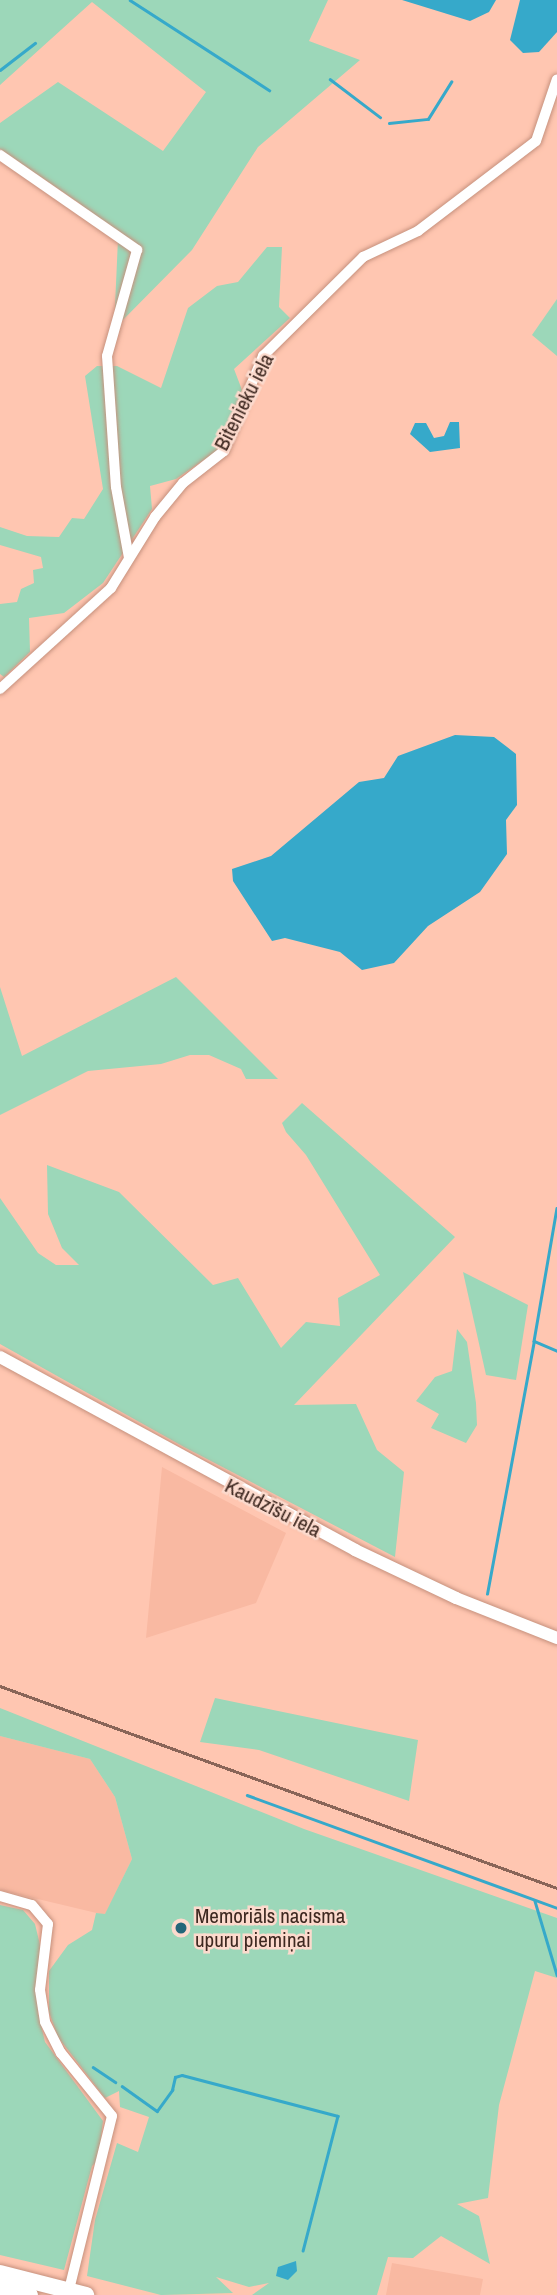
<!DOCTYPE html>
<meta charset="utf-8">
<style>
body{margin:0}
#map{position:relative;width:557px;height:2295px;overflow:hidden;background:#ffc6b1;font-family:"Archivo Narrow",sans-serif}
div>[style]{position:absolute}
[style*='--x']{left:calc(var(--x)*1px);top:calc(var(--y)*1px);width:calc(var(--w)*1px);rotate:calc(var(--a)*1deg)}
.built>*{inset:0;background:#f9b9a2}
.green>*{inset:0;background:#9cd7b9}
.water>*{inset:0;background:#36a9ca}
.stream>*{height:2.5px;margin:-1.25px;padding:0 1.25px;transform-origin:1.25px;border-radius:1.25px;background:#36a9ca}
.roads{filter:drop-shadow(0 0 2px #c6917d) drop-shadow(0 0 2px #c6917d)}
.minor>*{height:10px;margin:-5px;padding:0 5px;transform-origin:5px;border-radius:5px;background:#fff}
.tertiary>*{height:12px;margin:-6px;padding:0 6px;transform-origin:6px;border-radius:6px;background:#fff}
.trunk>*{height:16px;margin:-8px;padding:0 8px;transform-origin:8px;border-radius:8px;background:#fff}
.rail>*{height:2.5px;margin:-1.25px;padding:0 1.25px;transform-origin:1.25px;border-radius:1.25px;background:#896558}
.dots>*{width:19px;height:19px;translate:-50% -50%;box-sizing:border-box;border:4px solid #fcdacd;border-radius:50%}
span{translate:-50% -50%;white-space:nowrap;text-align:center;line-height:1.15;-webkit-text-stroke:5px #fcdacd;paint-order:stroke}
.street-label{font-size:21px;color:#3e2820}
.poi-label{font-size:21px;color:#3e2820}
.left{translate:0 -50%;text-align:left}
</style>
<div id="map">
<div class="built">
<div style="clip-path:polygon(162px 1467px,286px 1533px,256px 1603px,146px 1638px)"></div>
<div style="clip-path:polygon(0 1736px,90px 1759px,115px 1797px,132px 1859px,105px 1915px,0 1890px)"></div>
<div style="clip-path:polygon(392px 2263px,483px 2279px,480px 2295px,386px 2295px)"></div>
</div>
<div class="green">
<div style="clip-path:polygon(0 0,328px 0,309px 41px,360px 60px,258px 147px,192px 250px,114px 329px,118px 239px,79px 203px,0 149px,0 123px,58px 82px,163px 151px,206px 92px,92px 2px,0 85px)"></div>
<div style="clip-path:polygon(267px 247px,282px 247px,279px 307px,290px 318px,234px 369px,242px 390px,221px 448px,176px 479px,150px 486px,152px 509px,103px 583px,64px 613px,29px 618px,30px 652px,4px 677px,0 674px,0 604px,17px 602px,21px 589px,34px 583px,33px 570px,43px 568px,41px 557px,0 545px,0 527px,27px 536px,59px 537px,72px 518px,84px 519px,103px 489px,85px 376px,97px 366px,117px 366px,161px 388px,188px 308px,217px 286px,238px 282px)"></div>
<div style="clip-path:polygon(557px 299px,557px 356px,532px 335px)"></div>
<div style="clip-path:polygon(176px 977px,278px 1079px,246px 1079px,241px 1069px,209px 1055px,190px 1055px,161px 1064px,88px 1071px,0 1115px,0 987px,22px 1056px)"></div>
<div style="clip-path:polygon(302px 1103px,455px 1237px,294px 1405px,356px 1404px,377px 1450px,404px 1472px,395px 1557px,184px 1447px,0 1344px,0 1198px,38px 1253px,56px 1265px,79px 1265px,62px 1248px,48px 1214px,47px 1165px,119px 1192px,213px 1285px,238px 1278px,281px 1348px,306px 1322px,340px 1326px,338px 1298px,380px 1275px,306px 1155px,286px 1132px,282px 1123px)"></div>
<div style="clip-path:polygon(463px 1272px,528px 1305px,516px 1380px,486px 1375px)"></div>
<div style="clip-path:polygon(457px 1329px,467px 1342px,476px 1403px,477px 1425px,466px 1443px,431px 1428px,439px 1414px,416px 1401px,435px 1377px,452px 1371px)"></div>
<div style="clip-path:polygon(215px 1698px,418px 1740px,409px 1801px,259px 1750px,200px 1742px)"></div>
<div style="clip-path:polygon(0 1708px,304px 1829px,557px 1918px,557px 1978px,535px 1971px,499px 2105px,488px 2198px,457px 2204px,479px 2216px,490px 2264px,441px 2236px,413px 2258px,388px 2257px,377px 2295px,252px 2295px,269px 2283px,249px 2287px,216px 2277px,233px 2293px,161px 2295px,87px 2276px,95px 2220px,117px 2143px,138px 2152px,149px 2117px,120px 2107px,119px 2091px,105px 2098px,58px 2037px,49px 2012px,49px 1971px,68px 1945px,92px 1930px,96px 1913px,105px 1914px,132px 1859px,115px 1797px,90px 1759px,0 1736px)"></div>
<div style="clip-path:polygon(0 1905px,23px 1910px,35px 1924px,40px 1945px,38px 2012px,45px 2042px,103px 2121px,98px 2160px,92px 2166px,64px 2270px,0 2255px)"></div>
</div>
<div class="water">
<div style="clip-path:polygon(402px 0,496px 0,489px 12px,470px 21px)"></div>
<div style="clip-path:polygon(520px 0,557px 0,557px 32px,539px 52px,523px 53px,510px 40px)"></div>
<div style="clip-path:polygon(450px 422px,459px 422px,460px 448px,430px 452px,410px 434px,415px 423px,426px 423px,434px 438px,444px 436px)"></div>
<div style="clip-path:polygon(455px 735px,494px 737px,516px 754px,517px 805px,506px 820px,507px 854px,480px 892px,428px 926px,394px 963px,362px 970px,340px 952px,285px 938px,272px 941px,233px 881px,232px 869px,271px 856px,359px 782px,384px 778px,398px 756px)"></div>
<div style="clip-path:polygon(296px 2261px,297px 2271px,288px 2280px,276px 2276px,278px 2267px)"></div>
</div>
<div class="stream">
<div style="--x:130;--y:0;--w:166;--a:32.9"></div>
<div style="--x:0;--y:70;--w:44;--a:-37.6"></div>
<div style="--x:330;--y:79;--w:63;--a:37.2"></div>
<div style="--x:389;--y:123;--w:39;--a:-6"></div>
<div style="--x:428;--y:119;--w:44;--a:-58.1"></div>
<div style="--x:557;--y:1208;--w:135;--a:99.8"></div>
<div style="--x:534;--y:1341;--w:25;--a:23"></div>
<div style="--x:487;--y:1594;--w:257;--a:-79.5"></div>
<div style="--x:247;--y:1795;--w:330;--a:20"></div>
<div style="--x:535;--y:1901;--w:77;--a:73.4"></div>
<div style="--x:93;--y:2067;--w:27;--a:34"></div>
<div style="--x:122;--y:2086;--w:43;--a:35.5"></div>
<div style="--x:157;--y:2111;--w:26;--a:-54"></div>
<div style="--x:172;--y:2090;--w:13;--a:-77"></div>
<div style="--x:175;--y:2077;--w:7;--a:-16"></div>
<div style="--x:182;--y:2075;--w:161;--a:14.7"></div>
<div style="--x:338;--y:2116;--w:139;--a:104.5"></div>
</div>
<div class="roads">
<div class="minor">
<div style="--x:0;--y:155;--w:167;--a:34.7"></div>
<div style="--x:137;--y:250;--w:110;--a:105.8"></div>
<div style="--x:107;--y:356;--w:131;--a:86.1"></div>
<div style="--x:116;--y:487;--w:72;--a:79.6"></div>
<div style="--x:0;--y:689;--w:150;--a:-42.3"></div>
<div style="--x:111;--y:588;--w:84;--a:-58.2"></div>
<div style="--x:155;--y:517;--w:44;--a:-50.5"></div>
<div style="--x:183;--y:483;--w:52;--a:-38"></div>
<div style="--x:224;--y:451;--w:103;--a:-67.7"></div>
<div style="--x:263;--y:356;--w:141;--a:-44.7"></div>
<div style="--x:363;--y:257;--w:61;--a:-25.3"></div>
<div style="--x:418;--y:231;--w:148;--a:-37.3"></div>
<div style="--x:536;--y:141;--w:65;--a:-71.3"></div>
<div style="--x:0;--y:1896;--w:33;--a:16"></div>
<div style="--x:32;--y:1905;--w:25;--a:50"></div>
<div style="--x:48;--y:1924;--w:66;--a:96.9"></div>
<div style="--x:40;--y:1990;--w:32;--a:81"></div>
<div style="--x:45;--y:2022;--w:35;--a:63"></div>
<div style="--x:61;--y:2053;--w:81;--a:51"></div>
<div style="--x:112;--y:2116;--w:183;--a:103.9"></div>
</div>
<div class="tertiary">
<div style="--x:0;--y:1357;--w:404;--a:28.5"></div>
<div style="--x:355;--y:1550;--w:112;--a:25.4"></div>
<div style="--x:456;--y:1598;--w:109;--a:21.6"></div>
</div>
<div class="trunk">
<div style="--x:0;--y:2273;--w:89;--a:14.3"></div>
<div style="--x:0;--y:2287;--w:31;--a:15"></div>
</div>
</div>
<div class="rail">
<div style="--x:0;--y:1686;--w:592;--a:19.93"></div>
</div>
<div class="dots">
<div style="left:181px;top:1928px;background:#246679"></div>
</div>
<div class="street-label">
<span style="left:244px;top:402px;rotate:-63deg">Bitenieku iela</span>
<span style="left:273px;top:1508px;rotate:27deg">Kaudzīšu iela</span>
</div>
<div class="poi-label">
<span class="left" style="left:195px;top:1928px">Memoriāls nacisma<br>upuru piemiņai</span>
</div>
</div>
